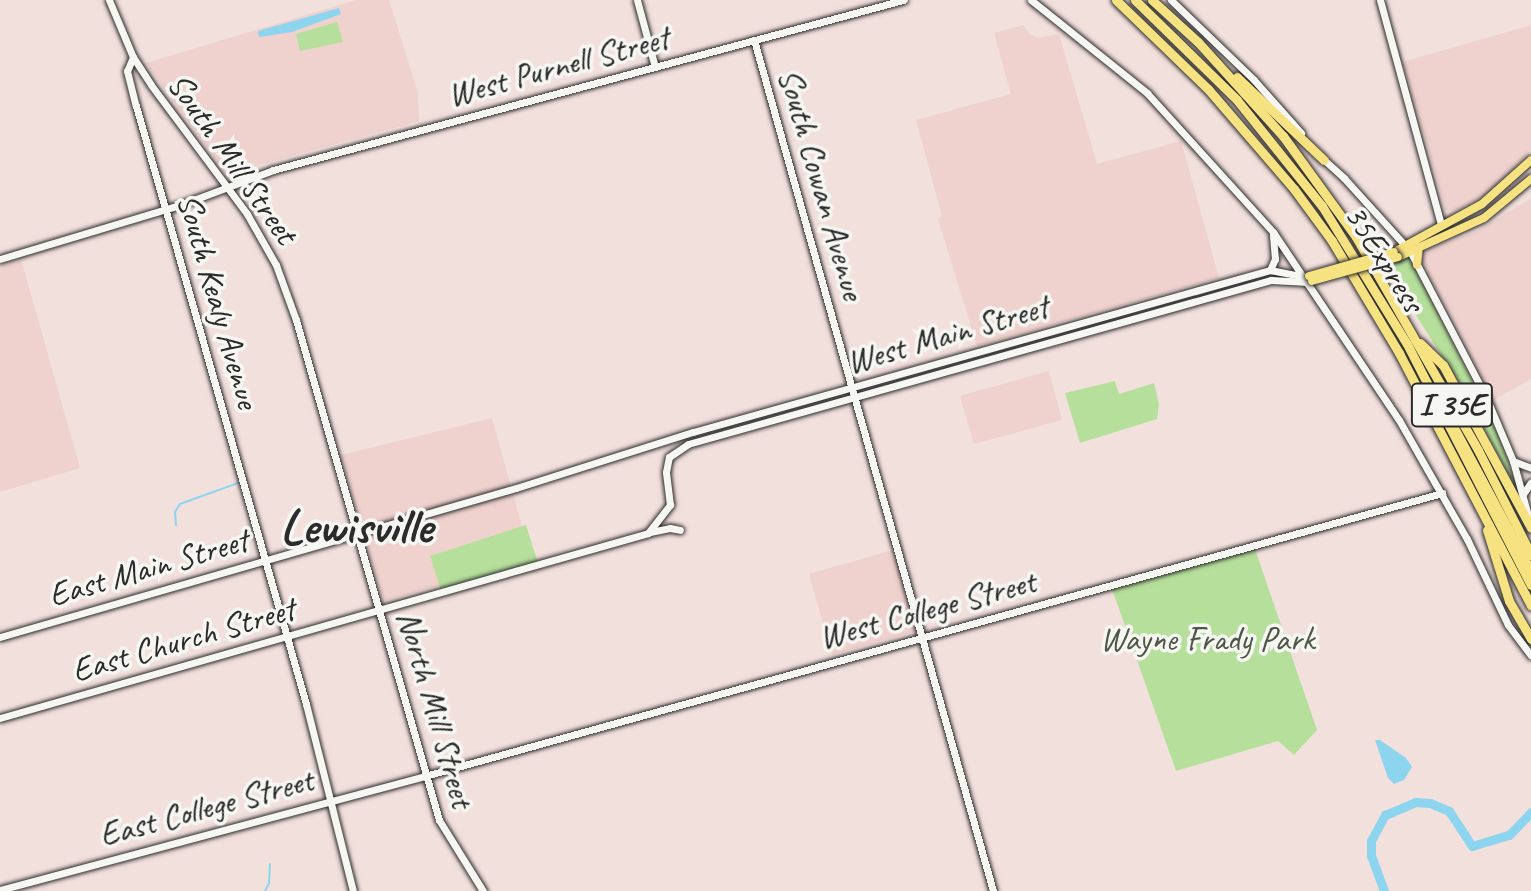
<!DOCTYPE html>
<style>
body{margin:0}
#map{position:relative;width:1531px;height:891px;overflow:hidden;background:#f2e0dd;font-family:Caveat,sans-serif}
div>[style]{position:absolute}
[style*='--x']{left:calc(var(--x)*1px);top:calc(var(--y)*1px);width:calc(var(--w)*1px);rotate:calc(var(--a)*1deg)}
.built>*{inset:0;background:#efd1ce}
.green>*{inset:0;background:#b6df9b}
.water>*{inset:0;background:#8dd4ef}
.stream>*{height:2px;margin:-1px;padding:0 1px;transform-origin:1px;border-radius:1px;background:#8dd4ef}
.river>*{height:9px;margin:-4.5px;padding:0 4.5px;transform-origin:4.5px;border-radius:4.5px;background:#8dd4ef}
.roads{filter:drop-shadow(0 0 2px #2b2b2b) drop-shadow(0 0 2px #2b2b2b)}
.secondary>*{height:7px;margin:-3.5px;padding:0 3.5px;transform-origin:3.5px;border-radius:3.5px;background:#f6f6f2}
.primary>*{height:8px;margin:-4px;padding:0 4px;transform-origin:4px;border-radius:4px;background:#f7e281}
.highway>*{height:9px;margin:-4.5px;padding:0 4.5px;transform-origin:4.5px;border-radius:4.5px;background:#f7e281}
.bridges{filter:drop-shadow(0 0 2px #2b2b2b) drop-shadow(0 0 2px #2b2b2b)}
.primary-bridge>*{height:8px;margin:-4px;padding:0 4px;transform-origin:4px;border-radius:4px;background:#f7e281}
span{translate:-50% -50%;white-space:nowrap;text-align:center;line-height:1.15;-webkit-text-stroke:7px #f6f6f2;paint-order:stroke}
.shield-label span{padding:2px 6px;background:#f6f6f2;border:2px solid;border-radius:6px;-webkit-text-stroke-width:0}
.shield-label{font-size:32px;color:#2b2b2b;font-weight:700}
.street-label{font-size:34px;color:#2b2b2b}
.park-label{font-size:34px;color:#4e5847}
.town-label{font-size:50px;color:#2b2b2b;font-weight:700}
</style>
<div id="map">
<div class="built">
<div style="clip-path:polygon(356px 0,389px 0,418px 93px,419px 121px,226px 174px,146px 63px)"></div>
<div style="clip-path:polygon(1023px 25px,1029px 34px,1038px 38px,1059px 34px,1097px 164px,1181px 141px,1219px 278px,977px 346px,938px 219px,942px 216px,916px 120px,1011px 94px,994px 33px)"></div>
<div style="clip-path:polygon(1531px 25px,1531px 150px,1492px 191px,1458px 210px,1446px 211px,1403px 62px)"></div>
<div style="clip-path:polygon(1531px 198px,1531px 379px,1494px 400px,1422px 260px,1427px 250px,1478px 231px)"></div>
<div style="clip-path:polygon(21px 259px,80px 468px,0 492px,0 265px)"></div>
<div style="clip-path:polygon(1049px 371px,1062px 420px,974px 444px,960px 396px)"></div>
<div style="clip-path:polygon(492px 418px,531px 559px,383px 601px,341px 455px)"></div>
<div style="clip-path:polygon(893px 550px,916px 631px,832px 655px,809px 574px)"></div>
</div>
<div class="green">
<div style="clip-path:polygon(337px 22px,343px 42px,300px 51px,296px 34px)"></div>
<div style="clip-path:polygon(1404px 247px,1499px 433px,1516px 488px,1467px 397px,1383px 262px)"></div>
<div style="clip-path:polygon(1115px 381px,1119px 394px,1154px 383px,1159px 404px,1157px 419px,1080px 443px,1065px 393px)"></div>
<div style="clip-path:polygon(526px 525px,538px 563px,441px 591px,430px 556px)"></div>
<div style="clip-path:polygon(1255px 549px,1317px 730px,1294px 755px,1278px 741px,1176px 771px,1112px 589px)"></div>
</div>
<div class="water">
<div style="clip-path:polygon(339px 8px,341px 14px,292px 32px,259px 37px,258px 31px)"></div>
<div style="clip-path:polygon(1375px 740px,1380px 740px,1406px 758px,1412px 767px,1404px 780px,1394px 784px,1388px 778px)"></div>
</div>
<div class="stream">
<div style="--x:176;--y:525;--w:13;--a:-94"></div>
<div style="--x:175;--y:512;--w:9;--a:-58"></div>
<div style="--x:180;--y:504;--w:62;--a:-19.9"></div>
<div style="--x:265;--y:891;--w:9;--a:-63"></div>
<div style="--x:269;--y:883;--w:19;--a:-87"></div>
</div>
<div class="river">
<div style="--x:1384;--y:891;--w:37;--a:-110"></div>
<div style="--x:1371;--y:856;--w:15;--a:-90"></div>
<div style="--x:1371;--y:841;--w:30;--a:-62"></div>
<div style="--x:1385;--y:815;--w:33;--a:-23"></div>
<div style="--x:1415;--y:802;--w:15;--a:4"></div>
<div style="--x:1430;--y:803;--w:21;--a:23"></div>
<div style="--x:1449;--y:811;--w:42;--a:56.7"></div>
<div style="--x:1472;--y:846;--w:39;--a:-17"></div>
<div style="--x:1509;--y:835;--w:32;--a:-46"></div>
</div>
<div class="roads">
<div class="secondary">
<div style="--x:109;--y:0;--w:62;--a:67.2"></div>
<div style="--x:133;--y:57;--w:33;--a:57"></div>
<div style="--x:151;--y:85;--w:161;--a:53.3"></div>
<div style="--x:247;--y:214;--w:59;--a:60.4"></div>
<div style="--x:276;--y:265;--w:59;--a:70"></div>
<div style="--x:296;--y:320;--w:520;--a:74.04"></div>
<div style="--x:439;--y:820;--w:84;--a:58.2"></div>
<div style="--x:637;--y:0;--w:69;--a:75"></div>
<div style="--x:1031;--y:0;--w:149;--a:38.7"></div>
<div style="--x:1147;--y:93;--w:188;--a:47.8"></div>
<div style="--x:1273;--y:232;--w:226;--a:56.2"></div>
<div style="--x:1399;--y:420;--w:137;--a:60.3"></div>
<div style="--x:1467;--y:539;--w:95;--a:64.5"></div>
<div style="--x:1508;--y:625;--w:38;--a:53"></div>
<div style="--x:1171;--y:0;--w:115;--a:43.9"></div>
<div style="--x:1254;--y:80;--w:71;--a:48.4"></div>
<div style="--x:1380;--y:0;--w:232;--a:74.8"></div>
<div style="--x:754;--y:40;--w:884;--a:74.31"></div>
<div style="--x:133;--y:57;--w:15;--a:113"></div>
<div style="--x:127;--y:71;--w:36;--a:76"></div>
<div style="--x:136;--y:106;--w:622;--a:74.13"></div>
<div style="--x:306;--y:704;--w:193;--a:75.9"></div>
<div style="--x:1322;--y:158;--w:30;--a:42"></div>
<div style="--x:1344;--y:178;--w:98;--a:47.9"></div>
<div style="--x:1410;--y:251;--w:165;--a:62.5"></div>
<div style="--x:1486;--y:397;--w:69;--a:67.1"></div>
<div style="--x:1513;--y:461;--w:60;--a:74.6"></div>
<div style="--x:0;--y:259;--w:188;--a:-16.7"></div>
<div style="--x:180;--y:205;--w:99;--a:-20.6"></div>
<div style="--x:273;--y:170;--w:653;--a:-15.1"></div>
<div style="--x:1270;--y:270;--w:12;--a:-66"></div>
<div style="--x:1275;--y:259;--w:25;--a:-95"></div>
<div style="--x:1513;--y:461;--w:19;--a:21"></div>
<div style="--x:1523;--y:494;--w:14;--a:-56"></div>
<div style="--x:650;--y:532;--w:20;--a:-11"></div>
<div style="--x:670;--y:528;--w:10;--a:11"></div>
<div style="--x:0;--y:637;--w:537;--a:-16.11"></div>
<div style="--x:516;--y:488;--w:186;--a:-17.6"></div>
<div style="--x:693;--y:432;--w:599;--a:-15.68"></div>
<div style="--x:1270;--y:270;--w:32;--a:11"></div>
<div style="--x:0;--y:718;--w:674;--a:-15.93"></div>
<div style="--x:648;--y:533;--w:36;--a:-52"></div>
<div style="--x:670;--y:505;--w:33;--a:-97"></div>
<div style="--x:666;--y:472;--w:15;--a:-79"></div>
<div style="--x:669;--y:457;--w:23;--a:-34"></div>
<div style="--x:688;--y:444;--w:606;--a:-15.71"></div>
<div style="--x:1271;--y:280;--w:37;--a:3"></div>
<div style="--x:0;--y:890;--w:440;--a:-15"></div>
<div style="--x:425;--y:776;--w:1056;--a:-15.55"></div>
</div>
<div class="primary">
<div style="--x:1394;--y:252;--w:100;--a:-28.6"></div>
<div style="--x:1482;--y:204;--w:66;--a:-41.9"></div>
<div style="--x:1398;--y:257;--w:94;--a:-24.4"></div>
<div style="--x:1484;--y:218;--w:61;--a:-39.7"></div>
<div style="--x:1417;--y:265;--w:18;--a:-84"></div>
</div>
<div class="highway">
<div style="--x:1116;--y:0;--w:128;--a:44.1"></div>
<div style="--x:1208;--y:89;--w:132;--a:49.3"></div>
<div style="--x:1294;--y:189;--w:64;--a:53.8"></div>
<div style="--x:1332;--y:241;--w:131;--a:59.1"></div>
<div style="--x:1399;--y:353;--w:285;--a:62.4"></div>
<div style="--x:1135;--y:0;--w:143;--a:44.4"></div>
<div style="--x:1237;--y:100;--w:136;--a:51.3"></div>
<div style="--x:1322;--y:206;--w:162;--a:58.4"></div>
<div style="--x:1407;--y:344;--w:271;--a:62.8"></div>
<div style="--x:1152;--y:0;--w:62;--a:42.4"></div>
<div style="--x:1198;--y:42;--w:127;--a:47.9"></div>
<div style="--x:1283;--y:136;--w:125;--a:54.1"></div>
<div style="--x:1356;--y:237;--w:245;--a:60.2"></div>
<div style="--x:1478;--y:450;--w:118;--a:63.2"></div>
<div style="--x:1237;--y:77;--w:120;--a:43.7"></div>
<div style="--x:1420;--y:343;--w:32;--a:44"></div>
<div style="--x:1443;--y:365;--w:185;--a:61.6"></div>
<div style="--x:1450;--y:420;--w:172;--a:61.9"></div>
<div style="--x:1487;--y:530;--w:74;--a:72.8"></div>
<div style="--x:1509;--y:601;--w:44;--a:59.9"></div>
</div>
</div>
<div class="bridges">
<div class="primary-bridge">
<div style="--x:1309;--y:276;--w:88;--a:-15.8"></div>
<div style="--x:1312;--y:281;--w:89;--a:-15.6"></div>
</div>
</div>
<div class="shield-label">
<span style="left:1452px;top:405px">I 35E</span>
</div>
<div class="street-label">
<span style="left:558px;top:66px;rotate:-15deg">West Purnell Street</span>
<span style="left:233px;top:158px;rotate:55deg">South Mill Street</span>
<span style="left:822px;top:184px;rotate:74deg">South Cowan Avenue</span>
<span style="left:1385px;top:258px;rotate:58deg">35Express</span>
<span style="left:219px;top:301px;rotate:74deg">South Kealy Avenue</span>
<span style="left:947px;top:334px;rotate:-16deg">West Main Street</span>
<span style="left:148px;top:567px;rotate:-16deg">East Main Street</span>
<span style="left:927px;top:609px;rotate:-15deg">West College Street</span>
<span style="left:183px;top:639px;rotate:-16deg">East Church Street</span>
<span style="left:436px;top:709px;rotate:74deg">North Mill Street</span>
<span style="left:206px;top:807px;rotate:-15deg">East College Street</span>
</div>
<div class="park-label">
<span style="left:1207px;top:639px">Wayne Frady Park</span>
</div>
<div class="town-label">
<span style="left:356px;top:527px">Lewisville</span>
</div>
</div>
